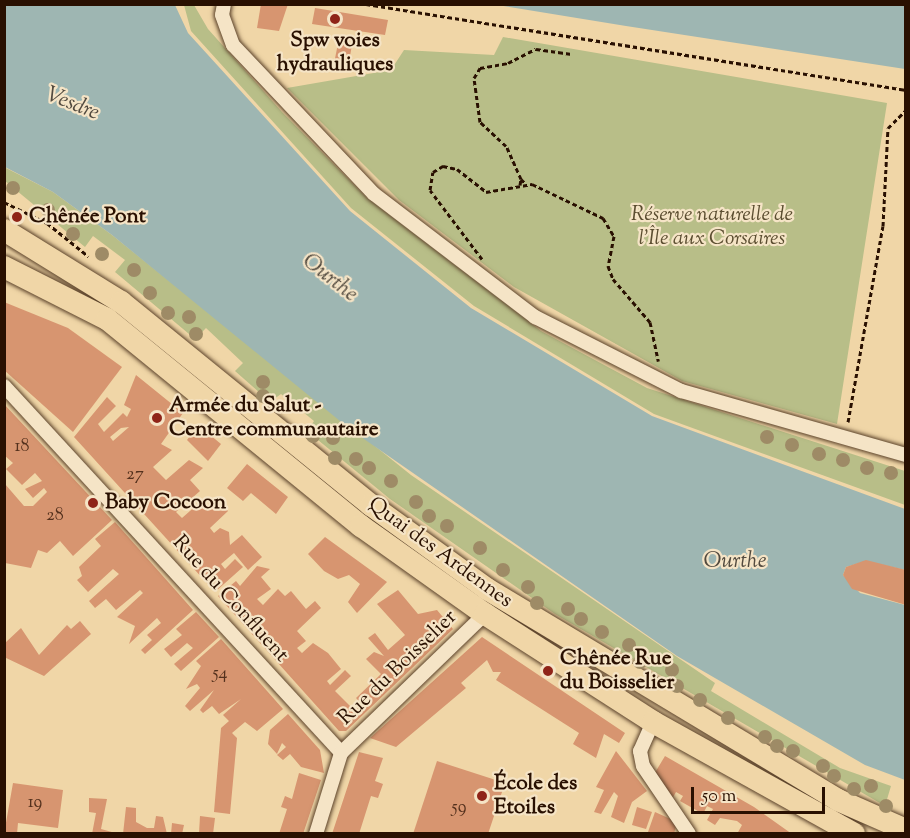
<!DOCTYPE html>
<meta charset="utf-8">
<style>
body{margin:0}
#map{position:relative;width:910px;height:838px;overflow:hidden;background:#f0d6a7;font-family:"Sorts Mill Goudy",serif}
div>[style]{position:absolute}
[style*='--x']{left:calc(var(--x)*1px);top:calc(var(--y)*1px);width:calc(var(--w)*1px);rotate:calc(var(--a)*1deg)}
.green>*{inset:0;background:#b8be88}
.water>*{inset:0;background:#9eb6b2}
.building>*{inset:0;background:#d79570}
.path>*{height:3px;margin-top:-1.5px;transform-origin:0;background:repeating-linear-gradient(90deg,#291001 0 4.5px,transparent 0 7.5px)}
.roads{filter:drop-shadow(0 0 2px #5b422a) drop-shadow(0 0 2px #5b422a)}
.minor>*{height:14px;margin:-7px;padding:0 7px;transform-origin:7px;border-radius:7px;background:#f5e4c6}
.primary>*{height:22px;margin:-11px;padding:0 11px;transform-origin:11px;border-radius:11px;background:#f0d6a7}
.trees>*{width:14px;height:14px;margin:-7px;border-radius:50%;background:#9e8b66}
.dots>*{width:16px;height:16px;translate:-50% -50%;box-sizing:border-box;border:3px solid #f5e4c6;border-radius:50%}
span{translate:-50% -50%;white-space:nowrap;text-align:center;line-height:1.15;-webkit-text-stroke:4.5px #f5e4c6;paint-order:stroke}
.number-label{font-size:18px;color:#54311d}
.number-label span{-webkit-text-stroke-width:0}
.poi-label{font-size:21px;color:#291001;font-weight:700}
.left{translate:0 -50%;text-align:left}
.park-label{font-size:21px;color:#5b4d30;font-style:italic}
.street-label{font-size:21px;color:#291001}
.water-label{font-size:22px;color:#524a3f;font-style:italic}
.frame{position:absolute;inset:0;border:6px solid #291001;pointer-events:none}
.scale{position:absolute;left:691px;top:787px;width:134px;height:27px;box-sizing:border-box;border:3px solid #291001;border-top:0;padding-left:8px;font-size:18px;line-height:21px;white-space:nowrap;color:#291001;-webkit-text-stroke:4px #f5e4c6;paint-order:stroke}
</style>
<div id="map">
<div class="green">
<div style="clip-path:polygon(184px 5px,194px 5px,208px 29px,282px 112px,367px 198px,541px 331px,647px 388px,905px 471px,905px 505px,654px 414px,474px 306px,351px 208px,191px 31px)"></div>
<div style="clip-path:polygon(503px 37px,887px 103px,837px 424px,682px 381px,514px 287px,399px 200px,287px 88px,391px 70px,404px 50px,494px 55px)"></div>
<div style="clip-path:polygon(4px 167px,53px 192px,112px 235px,411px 475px,715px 683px,711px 691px,840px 768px,891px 786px,885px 806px,555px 614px,390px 499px,307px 431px,314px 421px,281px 394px,270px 402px,235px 371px,243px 363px,206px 328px,195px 339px,115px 272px,125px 260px,93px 236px,85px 247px,5px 181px)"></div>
</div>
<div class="water">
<div style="clip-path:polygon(4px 5px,175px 5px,188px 33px,350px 211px,471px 308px,652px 416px,905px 509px,905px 570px,866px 561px,846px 567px,843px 575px,860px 593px,905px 605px,905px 780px,865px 765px,677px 656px,351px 430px,112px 235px,53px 192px,5px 167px)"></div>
<div style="clip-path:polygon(497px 5px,905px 5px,905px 69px,626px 26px)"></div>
</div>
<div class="building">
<div style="clip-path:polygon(261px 4px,288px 4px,279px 31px,257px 28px)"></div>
<div style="clip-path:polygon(315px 8px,388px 20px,385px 35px,312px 24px)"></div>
<div style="clip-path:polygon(338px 43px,352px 45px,348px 67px,334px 64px)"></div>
<div style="clip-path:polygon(4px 302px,68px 328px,122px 367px,73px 432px,4px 370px)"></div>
<div style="clip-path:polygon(evenodd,136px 375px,183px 413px,161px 444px,172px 450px,153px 467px,166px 480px,189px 460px,203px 468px,190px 480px,200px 491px,176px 512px,182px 518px,198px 504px,212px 509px,220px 502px,228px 511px,210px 528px,214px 533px,220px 528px,229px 532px,230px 545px,242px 535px,262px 557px,248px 570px,234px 553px,221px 564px,225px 569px,235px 559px,243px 567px,215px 592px,74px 437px,107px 397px,116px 406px,98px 424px,104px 432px,123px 413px,127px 417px,131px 409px,124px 405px,136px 375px,129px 427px,113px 441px,110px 437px,121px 428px,129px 427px)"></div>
<div style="clip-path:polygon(4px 404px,112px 520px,73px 556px,60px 541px,47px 553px,38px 550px,31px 568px,5px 563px,5px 484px,24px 506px,33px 506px,47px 492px,44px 488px,33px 498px,25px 489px,42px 481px,35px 473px,22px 485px,6px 469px,13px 463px,4px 455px)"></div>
<div style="clip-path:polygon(198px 425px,221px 444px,208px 461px,187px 440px)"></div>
<div style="clip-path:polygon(247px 464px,288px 497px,276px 514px,251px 493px,243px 501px,227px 488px)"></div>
<div style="clip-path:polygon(115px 522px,193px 610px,145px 654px,141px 650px,152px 640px,147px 635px,161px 623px,157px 618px,129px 644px,135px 626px,117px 617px,143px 593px,140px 590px,116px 610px,106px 599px,95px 608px,89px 601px,119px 574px,113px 569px,88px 592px,77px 580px,82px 576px,79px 567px,101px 546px,95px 539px)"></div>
<div style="clip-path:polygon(325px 537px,387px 582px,357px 613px,348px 602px,360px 584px,349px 575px,338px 579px,324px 571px,308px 554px)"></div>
<div style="clip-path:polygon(866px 560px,906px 570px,906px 605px,852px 589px,843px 575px,846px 567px)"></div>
<div style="clip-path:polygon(257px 566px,270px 569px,261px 577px,271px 589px,257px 599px,263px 605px,278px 589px,285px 596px,291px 591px,306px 609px,315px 601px,321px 608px,297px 631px,306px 641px,297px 648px,302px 653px,313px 643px,328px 653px,341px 669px,327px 681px,330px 685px,345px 670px,351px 676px,335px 691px,355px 711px,361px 703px,356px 698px,381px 674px,366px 659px,374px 652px,384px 656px,368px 638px,375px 633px,388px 650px,405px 635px,377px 604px,398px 590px,418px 614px,437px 610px,453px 629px,346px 731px,339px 731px,218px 596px,236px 581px,240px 586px)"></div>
<div style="clip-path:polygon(196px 612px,219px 637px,181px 671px,174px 664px,193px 648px,187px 643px,171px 657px,164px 649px,182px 635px,176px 629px)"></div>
<div style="clip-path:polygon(80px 621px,91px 634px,44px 676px,4px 657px,5px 643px,21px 628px,39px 655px,67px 625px,71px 629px)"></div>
<div style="clip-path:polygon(482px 637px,625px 733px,619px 743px,604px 734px,596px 758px,573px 744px,579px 733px,496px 680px,501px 672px,493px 672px,487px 660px,461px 683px,466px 688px,396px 747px,370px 738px)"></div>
<div style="clip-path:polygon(221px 639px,283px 709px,257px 731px,245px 722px,232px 733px,237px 738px,230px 814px,214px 812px,221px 728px,229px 721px,223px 715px,241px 699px,219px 714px,212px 706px,203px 713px,200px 710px,214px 690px,190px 711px,185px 706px,200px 688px,197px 684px,186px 689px,201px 666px,196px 661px)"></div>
<div style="clip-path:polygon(288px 714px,320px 750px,324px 773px,301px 767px,290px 754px,283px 760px,277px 755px,286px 747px,282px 743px,277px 754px,268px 744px,270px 730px)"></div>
<div style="clip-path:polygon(616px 751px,647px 791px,632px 802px,624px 823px,611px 817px,618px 796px,614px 792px,601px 814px,594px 812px,604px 790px,596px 787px)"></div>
<div style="clip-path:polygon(359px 752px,383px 758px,375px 781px,383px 784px,378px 798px,371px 796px,359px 834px,332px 834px)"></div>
<div style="clip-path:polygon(665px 756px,754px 807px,792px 834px,737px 834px,742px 825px,737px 821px,720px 818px,715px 825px,707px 820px,713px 809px,707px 806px,703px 814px,680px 801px,683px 796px,676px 792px,672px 799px,653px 776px)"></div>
<div style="clip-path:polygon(437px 761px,505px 783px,488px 834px,413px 834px)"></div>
<div style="clip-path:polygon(299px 773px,321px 780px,303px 834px,279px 834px,287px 809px,281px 807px,285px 796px,292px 799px)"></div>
<div style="clip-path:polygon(13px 783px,63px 790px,58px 828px,18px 823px,17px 834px,4px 834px)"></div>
<div style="clip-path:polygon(89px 798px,107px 799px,101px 829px,119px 834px,92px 834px,96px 813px,89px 812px)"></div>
<div style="clip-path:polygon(126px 807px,136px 808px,136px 822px,147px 828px,154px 828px,156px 816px,163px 817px,167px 834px,123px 834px)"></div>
<div style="clip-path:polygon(637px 807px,652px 812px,646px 829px,632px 825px)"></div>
<div style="clip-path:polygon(655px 812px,677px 822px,674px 834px,648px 832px)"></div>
<div style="clip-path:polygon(200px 816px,215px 818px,213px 834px,199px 834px)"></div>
<div style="clip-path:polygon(172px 823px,184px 825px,182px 834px,171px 834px)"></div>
</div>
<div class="path">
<div style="--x:366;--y:4;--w:547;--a:9.05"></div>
<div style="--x:521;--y:179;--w:36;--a:-114"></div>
<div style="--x:506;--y:146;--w:35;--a:-137"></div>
<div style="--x:480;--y:122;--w:44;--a:-97.8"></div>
<div style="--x:474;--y:78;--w:12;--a:-59"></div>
<div style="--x:480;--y:68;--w:28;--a:-10"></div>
<div style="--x:508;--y:63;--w:31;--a:-27"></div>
<div style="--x:536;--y:49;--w:36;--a:8"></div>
<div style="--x:520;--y:185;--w:6;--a:-81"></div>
<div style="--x:521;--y:179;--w:7;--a:45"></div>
<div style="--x:4;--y:202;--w:48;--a:26"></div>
<div style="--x:47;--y:223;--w:53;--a:38.8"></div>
<div style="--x:482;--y:259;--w:86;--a:-127"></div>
<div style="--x:430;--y:190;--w:18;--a:-81"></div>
<div style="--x:433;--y:172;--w:12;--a:-31"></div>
<div style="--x:443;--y:166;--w:14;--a:12"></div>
<div style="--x:457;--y:169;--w:37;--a:38"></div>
<div style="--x:486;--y:192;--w:47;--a:-9.9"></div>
<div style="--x:532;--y:184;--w:79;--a:25.6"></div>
<div style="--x:603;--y:218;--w:21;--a:59"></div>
<div style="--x:614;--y:236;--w:31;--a:101"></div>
<div style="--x:608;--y:266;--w:14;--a:69"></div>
<div style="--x:613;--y:279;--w:57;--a:49.3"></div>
<div style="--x:650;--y:322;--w:40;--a:78"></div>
<div style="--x:848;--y:422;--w:199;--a:-79.9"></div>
<div style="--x:883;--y:226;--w:98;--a:-87.1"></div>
<div style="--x:888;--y:128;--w:25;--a:-45"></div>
</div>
<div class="roads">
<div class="minor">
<div style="--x:224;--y:4;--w:11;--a:100"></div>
<div style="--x:222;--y:15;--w:32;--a:70"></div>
<div style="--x:233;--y:45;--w:205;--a:46.6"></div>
<div style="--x:374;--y:194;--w:203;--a:37.4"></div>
<div style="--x:535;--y:317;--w:164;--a:26.9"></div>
<div style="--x:681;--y:391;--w:234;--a:15.9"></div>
<div style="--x:4;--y:386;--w:498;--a:47.4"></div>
<div style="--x:653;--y:722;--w:32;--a:114"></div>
<div style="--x:640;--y:751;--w:15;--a:79"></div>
<div style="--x:643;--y:766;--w:82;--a:55.9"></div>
<div style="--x:316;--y:834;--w:85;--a:-72.8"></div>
<div style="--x:341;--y:753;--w:200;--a:-44"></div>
</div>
<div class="primary">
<div style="--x:4;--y:230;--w:137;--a:31.6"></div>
<div style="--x:121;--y:302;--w:322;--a:39.1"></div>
<div style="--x:371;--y:505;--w:143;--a:35.9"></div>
<div style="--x:487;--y:589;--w:410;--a:31"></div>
<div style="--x:838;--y:800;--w:74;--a:23.8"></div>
<div style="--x:4;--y:267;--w:115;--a:26.8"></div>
<div style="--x:107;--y:319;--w:328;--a:39.2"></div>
<div style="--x:361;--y:526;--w:152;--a:35.4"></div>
<div style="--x:485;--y:614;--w:200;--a:32.7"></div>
<div style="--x:653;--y:722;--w:230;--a:29.1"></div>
</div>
</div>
<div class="trees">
<div style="left:13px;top:188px"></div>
<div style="left:48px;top:210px"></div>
<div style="left:73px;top:234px"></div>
<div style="left:102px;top:254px"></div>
<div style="left:134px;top:270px"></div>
<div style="left:150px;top:293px"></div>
<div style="left:168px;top:313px"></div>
<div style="left:189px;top:317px"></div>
<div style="left:196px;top:334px"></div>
<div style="left:263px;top:382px"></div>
<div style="left:263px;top:396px"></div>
<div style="left:313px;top:436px"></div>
<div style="left:767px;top:437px"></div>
<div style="left:333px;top:438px"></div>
<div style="left:792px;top:445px"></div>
<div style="left:819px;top:454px"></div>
<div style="left:335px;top:458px"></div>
<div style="left:356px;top:459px"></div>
<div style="left:843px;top:460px"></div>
<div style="left:369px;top:468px"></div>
<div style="left:867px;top:468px"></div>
<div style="left:891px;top:473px"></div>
<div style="left:391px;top:481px"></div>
<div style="left:416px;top:502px"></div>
<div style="left:429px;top:516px"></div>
<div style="left:447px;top:526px"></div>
<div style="left:480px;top:548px"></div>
<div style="left:503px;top:570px"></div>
<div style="left:528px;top:587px"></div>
<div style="left:537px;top:603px"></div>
<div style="left:568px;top:609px"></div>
<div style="left:581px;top:619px"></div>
<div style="left:602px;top:632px"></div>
<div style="left:629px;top:645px"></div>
<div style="left:640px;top:662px"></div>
<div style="left:672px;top:670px"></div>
<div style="left:677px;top:686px"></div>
<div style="left:700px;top:700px"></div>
<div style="left:728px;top:718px"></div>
<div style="left:765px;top:737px"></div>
<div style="left:777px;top:746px"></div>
<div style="left:793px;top:751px"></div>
<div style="left:823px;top:766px"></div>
<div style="left:834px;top:776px"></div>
<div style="left:871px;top:786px"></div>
<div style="left:854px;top:789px"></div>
<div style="left:886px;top:806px"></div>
</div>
<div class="dots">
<div style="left:335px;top:19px;background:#8f2418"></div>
<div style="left:17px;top:217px;background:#8f2418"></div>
<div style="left:157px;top:418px;background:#8f2418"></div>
<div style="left:93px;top:503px;background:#8f2418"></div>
<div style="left:548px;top:671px;background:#8f2418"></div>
<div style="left:482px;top:796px;background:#8f2418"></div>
</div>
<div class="number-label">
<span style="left:22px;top:447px">18</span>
<span style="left:135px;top:475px">27</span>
<span style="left:55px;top:516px">28</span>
<span style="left:220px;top:674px">54</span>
<span style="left:35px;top:803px">19</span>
<span style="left:459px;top:808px">59</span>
</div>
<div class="poi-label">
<span style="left:335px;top:53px">Spw voies<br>hydrauliques</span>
<span class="left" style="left:29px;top:217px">Chênée Pont</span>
<span class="left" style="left:169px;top:418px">Armée du Salut -<br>Centre communautaire</span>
<span class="left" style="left:105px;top:503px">Baby Cocoon</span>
<span class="left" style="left:560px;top:671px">Chênée Rue<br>du Boisselier</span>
<span class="left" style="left:494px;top:796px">École des<br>Etoiles</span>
</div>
<div class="park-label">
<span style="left:712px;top:227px">Réserve naturelle de<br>l'Île aux Corsaires</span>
</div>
<div class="street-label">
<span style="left:440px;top:553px;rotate:36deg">Quai des Ardennes</span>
<span style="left:230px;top:599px;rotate:48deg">Rue du Confluent</span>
<span style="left:398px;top:668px;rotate:-44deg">Rue du Boisselier</span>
</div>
<div class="water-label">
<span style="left:72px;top:105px;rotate:22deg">Vesdre</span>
<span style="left:329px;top:279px;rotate:38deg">Ourthe</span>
<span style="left:735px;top:563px">Ourthe</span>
</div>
<div class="frame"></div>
<div class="scale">50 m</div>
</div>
